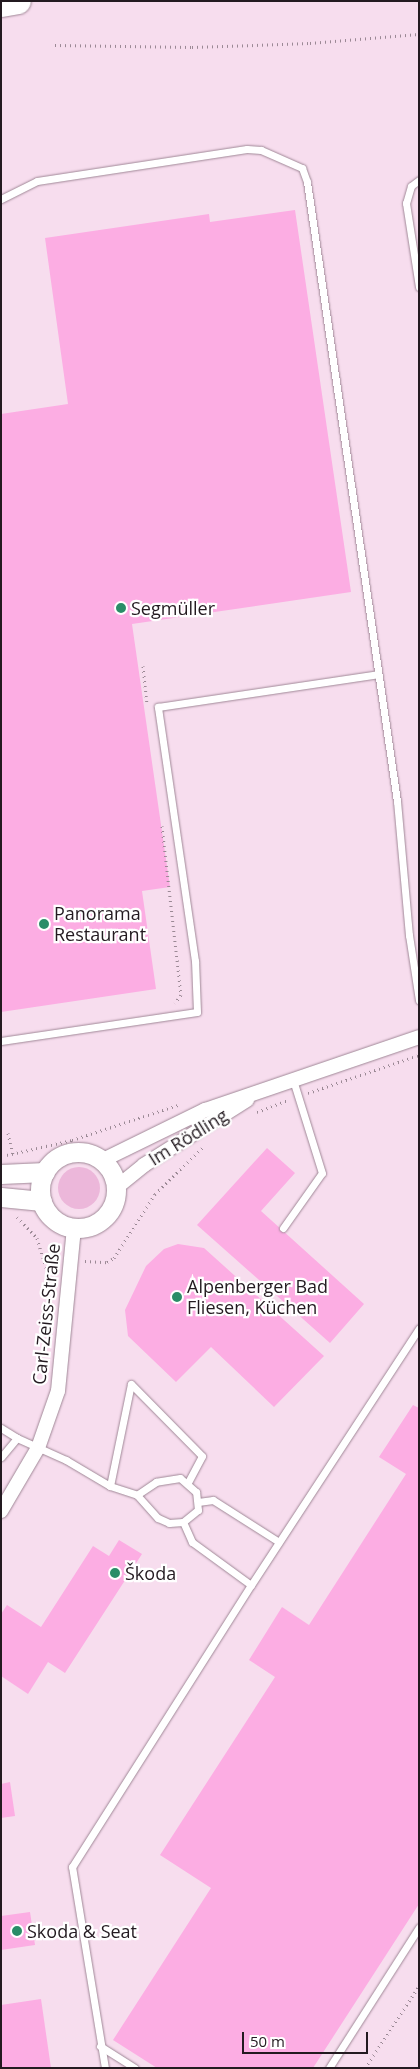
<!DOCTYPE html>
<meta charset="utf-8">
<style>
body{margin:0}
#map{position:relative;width:420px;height:2069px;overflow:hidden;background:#f7ddee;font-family:"Open Sans",sans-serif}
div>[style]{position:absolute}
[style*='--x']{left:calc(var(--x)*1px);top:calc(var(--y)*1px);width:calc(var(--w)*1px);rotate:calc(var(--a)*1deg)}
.green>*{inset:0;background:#ecb7da}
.round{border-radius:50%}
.building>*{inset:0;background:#fcade3}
.path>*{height:3px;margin-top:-1.5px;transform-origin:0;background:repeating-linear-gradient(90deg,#9b8995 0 1px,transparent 0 5px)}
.roads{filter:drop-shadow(0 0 1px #a08897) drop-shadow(0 0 1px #a08897)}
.lane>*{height:7px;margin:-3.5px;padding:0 3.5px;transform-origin:3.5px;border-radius:3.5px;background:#fff}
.street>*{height:14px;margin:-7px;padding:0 7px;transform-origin:7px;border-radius:7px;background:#fff}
.secondary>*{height:19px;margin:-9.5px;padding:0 9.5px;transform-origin:9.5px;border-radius:9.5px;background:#fff}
.secondary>.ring{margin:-9.5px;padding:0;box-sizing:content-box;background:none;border:19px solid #fff;border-radius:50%}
.highway>*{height:25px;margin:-12.5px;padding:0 12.5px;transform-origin:12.5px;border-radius:12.5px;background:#fff}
.dots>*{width:14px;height:14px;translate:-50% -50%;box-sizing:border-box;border:2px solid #fff;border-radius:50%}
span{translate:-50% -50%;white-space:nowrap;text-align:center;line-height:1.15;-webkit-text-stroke:4.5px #fff;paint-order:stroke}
.poi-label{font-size:18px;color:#231a20}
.left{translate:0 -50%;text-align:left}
.street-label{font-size:18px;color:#231a20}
.frame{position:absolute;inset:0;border:2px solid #231a20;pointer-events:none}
.scale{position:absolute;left:242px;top:2032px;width:126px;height:22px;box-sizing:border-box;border:2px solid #231a20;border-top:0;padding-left:6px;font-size:15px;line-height:18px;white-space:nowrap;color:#231a20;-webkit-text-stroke:4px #fff;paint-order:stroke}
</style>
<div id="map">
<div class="green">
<div class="round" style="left:58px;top:1167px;width:42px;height:42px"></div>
</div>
<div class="building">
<div style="clip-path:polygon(295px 210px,351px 592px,132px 624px,170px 887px,142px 891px,156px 989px,1px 1012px,1px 414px,68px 404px,45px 238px,209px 214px,210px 222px)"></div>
<div style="clip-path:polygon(267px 1148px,295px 1173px,261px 1211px,364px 1304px,330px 1343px,197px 1225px)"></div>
<div style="clip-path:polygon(178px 1244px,204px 1248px,324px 1356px,274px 1407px,211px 1347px,176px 1382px,128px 1336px,125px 1310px,146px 1266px,164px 1249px)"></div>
<div style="clip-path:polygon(413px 1405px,419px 1408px,419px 1904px,313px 2068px,157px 2068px,113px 2040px,211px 1888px,160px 1855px,275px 1677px,249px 1660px,282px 1607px,309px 1625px,406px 1474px,379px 1457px)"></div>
<div style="clip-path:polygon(119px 1540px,142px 1554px,65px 1673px,48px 1662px,28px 1694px,1px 1676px,1px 1614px,7px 1605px,41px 1627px,93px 1546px,109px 1556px)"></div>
<div style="clip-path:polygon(10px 1782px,15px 1816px,1px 1818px,1px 1784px)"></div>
<div style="clip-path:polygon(30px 1912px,35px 1945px,1px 1950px,1px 1916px)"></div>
<div style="clip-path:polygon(41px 1999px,51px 2068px,1px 2068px,1px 2005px)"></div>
</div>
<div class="path">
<div style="--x:55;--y:45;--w:137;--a:0.8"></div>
<div style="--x:192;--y:47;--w:118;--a:-1.9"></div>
<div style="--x:310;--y:43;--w:109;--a:-4.7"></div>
<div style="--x:143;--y:666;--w:37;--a:84"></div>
<div style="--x:162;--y:826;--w:170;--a:83.6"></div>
<div style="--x:181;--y:995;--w:10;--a:127"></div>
<div style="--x:308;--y:1093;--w:117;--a:-18.9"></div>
<div style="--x:257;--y:1112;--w:33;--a:-21"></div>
<div style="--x:8;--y:1133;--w:22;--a:77"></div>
<div style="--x:7;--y:1155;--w:67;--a:-13"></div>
<div style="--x:72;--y:1140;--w:112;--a:-18.3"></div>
<div style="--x:17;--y:1217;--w:29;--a:46"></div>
<div style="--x:37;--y:1238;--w:51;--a:73"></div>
<div style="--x:46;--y:1259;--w:10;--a:0"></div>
<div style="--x:85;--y:1261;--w:22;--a:3"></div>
<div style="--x:107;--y:1262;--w:8;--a:-30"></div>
<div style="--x:114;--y:1258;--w:76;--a:-57.4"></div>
<div style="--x:155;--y:1194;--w:67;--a:-44.4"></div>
<div style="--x:365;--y:2068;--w:98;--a:-56.6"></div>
</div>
<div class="roads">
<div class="lane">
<div style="--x:419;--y:180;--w:10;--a:143"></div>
<div style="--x:411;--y:186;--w:18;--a:106"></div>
<div style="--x:406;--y:203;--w:85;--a:81.2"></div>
<div style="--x:1;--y:199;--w:40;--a:-26.6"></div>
<div style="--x:37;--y:181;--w:212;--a:-8.7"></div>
<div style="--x:247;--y:149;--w:14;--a:4"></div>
<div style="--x:261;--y:150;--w:45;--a:23.7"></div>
<div style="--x:302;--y:168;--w:15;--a:70"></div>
<div style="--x:307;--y:182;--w:626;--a:81.73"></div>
<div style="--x:397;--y:801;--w:135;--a:84.9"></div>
<div style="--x:409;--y:935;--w:66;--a:81.3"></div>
<div style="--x:1;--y:1041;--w:198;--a:-8.4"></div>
<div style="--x:197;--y:1012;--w:51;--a:-92.2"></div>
<div style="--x:195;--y:961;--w:257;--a:-98.3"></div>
<div style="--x:158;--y:707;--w:222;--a:-8.5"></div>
<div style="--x:283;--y:1228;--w:67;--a:-54.7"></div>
<div style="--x:322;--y:1173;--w:97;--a:-107.3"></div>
<div style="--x:1;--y:1428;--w:19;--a:32"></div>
<div style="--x:17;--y:1438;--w:25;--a:130"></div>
<div style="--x:17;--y:1438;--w:54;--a:24.2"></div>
<div style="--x:66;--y:1460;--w:51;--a:30.6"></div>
<div style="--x:110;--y:1486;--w:28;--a:18"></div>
<div style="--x:137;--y:1495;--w:31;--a:48"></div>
<div style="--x:158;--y:1518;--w:12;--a:24"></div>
<div style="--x:169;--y:1523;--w:14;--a:-4"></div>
<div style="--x:183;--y:1522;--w:19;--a:-39"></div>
<div style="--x:198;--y:1510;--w:18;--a:-96"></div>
<div style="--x:196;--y:1492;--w:21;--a:-139"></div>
<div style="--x:180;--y:1478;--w:24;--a:171"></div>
<div style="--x:156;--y:1482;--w:23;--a:146"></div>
<div style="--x:110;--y:1486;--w:104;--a:-78.4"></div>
<div style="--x:131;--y:1384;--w:101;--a:45.4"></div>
<div style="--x:202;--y:1456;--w:30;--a:118"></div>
<div style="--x:198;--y:1502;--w:15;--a:-8"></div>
<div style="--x:213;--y:1500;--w:78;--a:32.5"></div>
<div style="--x:251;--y:1585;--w:307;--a:-56.8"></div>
<div style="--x:100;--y:2046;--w:41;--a:32.2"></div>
<div style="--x:105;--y:2068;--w:204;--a:-99.3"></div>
<div style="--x:72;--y:1867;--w:334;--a:-57.6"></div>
<div style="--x:251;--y:1585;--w:73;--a:-143.9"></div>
<div style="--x:192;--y:1542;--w:22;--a:-114"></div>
<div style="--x:329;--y:2068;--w:167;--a:-57.4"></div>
</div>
<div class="street">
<div style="--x:103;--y:1160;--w:114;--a:-26.1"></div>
<div style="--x:205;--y:1110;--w:226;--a:-18.8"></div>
<div style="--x:117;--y:1187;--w:35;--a:-39"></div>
<div style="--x:144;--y:1165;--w:122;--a:-32.3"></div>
<div style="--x:1;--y:1511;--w:73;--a:-59.6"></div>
<div style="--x:38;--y:1448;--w:60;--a:-70.7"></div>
<div style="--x:58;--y:1391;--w:164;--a:-84.4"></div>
</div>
<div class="secondary">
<div class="ring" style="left:40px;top:1152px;width:57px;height:57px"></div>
<div style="--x:1;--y:1174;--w:44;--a:-2.6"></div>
<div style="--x:1;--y:1197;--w:41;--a:5.6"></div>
</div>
<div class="highway">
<div style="--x:1;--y:4;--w:17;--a:-10"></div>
</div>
</div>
<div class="dots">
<div style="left:121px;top:608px;background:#2a8d68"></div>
<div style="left:44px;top:924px;background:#2a8d68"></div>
<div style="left:177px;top:1297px;background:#2a8d68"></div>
<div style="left:115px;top:1573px;background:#2a8d68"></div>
<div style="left:17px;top:1931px;background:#2a8d68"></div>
</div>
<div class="poi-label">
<span class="left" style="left:131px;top:608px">Segmüller</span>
<span class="left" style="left:54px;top:924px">Panorama<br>Restaurant</span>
<span class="left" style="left:187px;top:1297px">Alpenberger Bad<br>Fliesen, Küchen</span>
<span class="left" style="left:125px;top:1573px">Škoda</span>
<span class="left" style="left:27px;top:1931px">Skoda &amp; Seat</span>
</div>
<div class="street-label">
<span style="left:188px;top:1137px;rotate:-32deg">Im Rödling</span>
<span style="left:46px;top:1314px;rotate:-84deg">Carl-Zeiss-Straße</span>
</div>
<div class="frame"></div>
<div class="scale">50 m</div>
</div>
